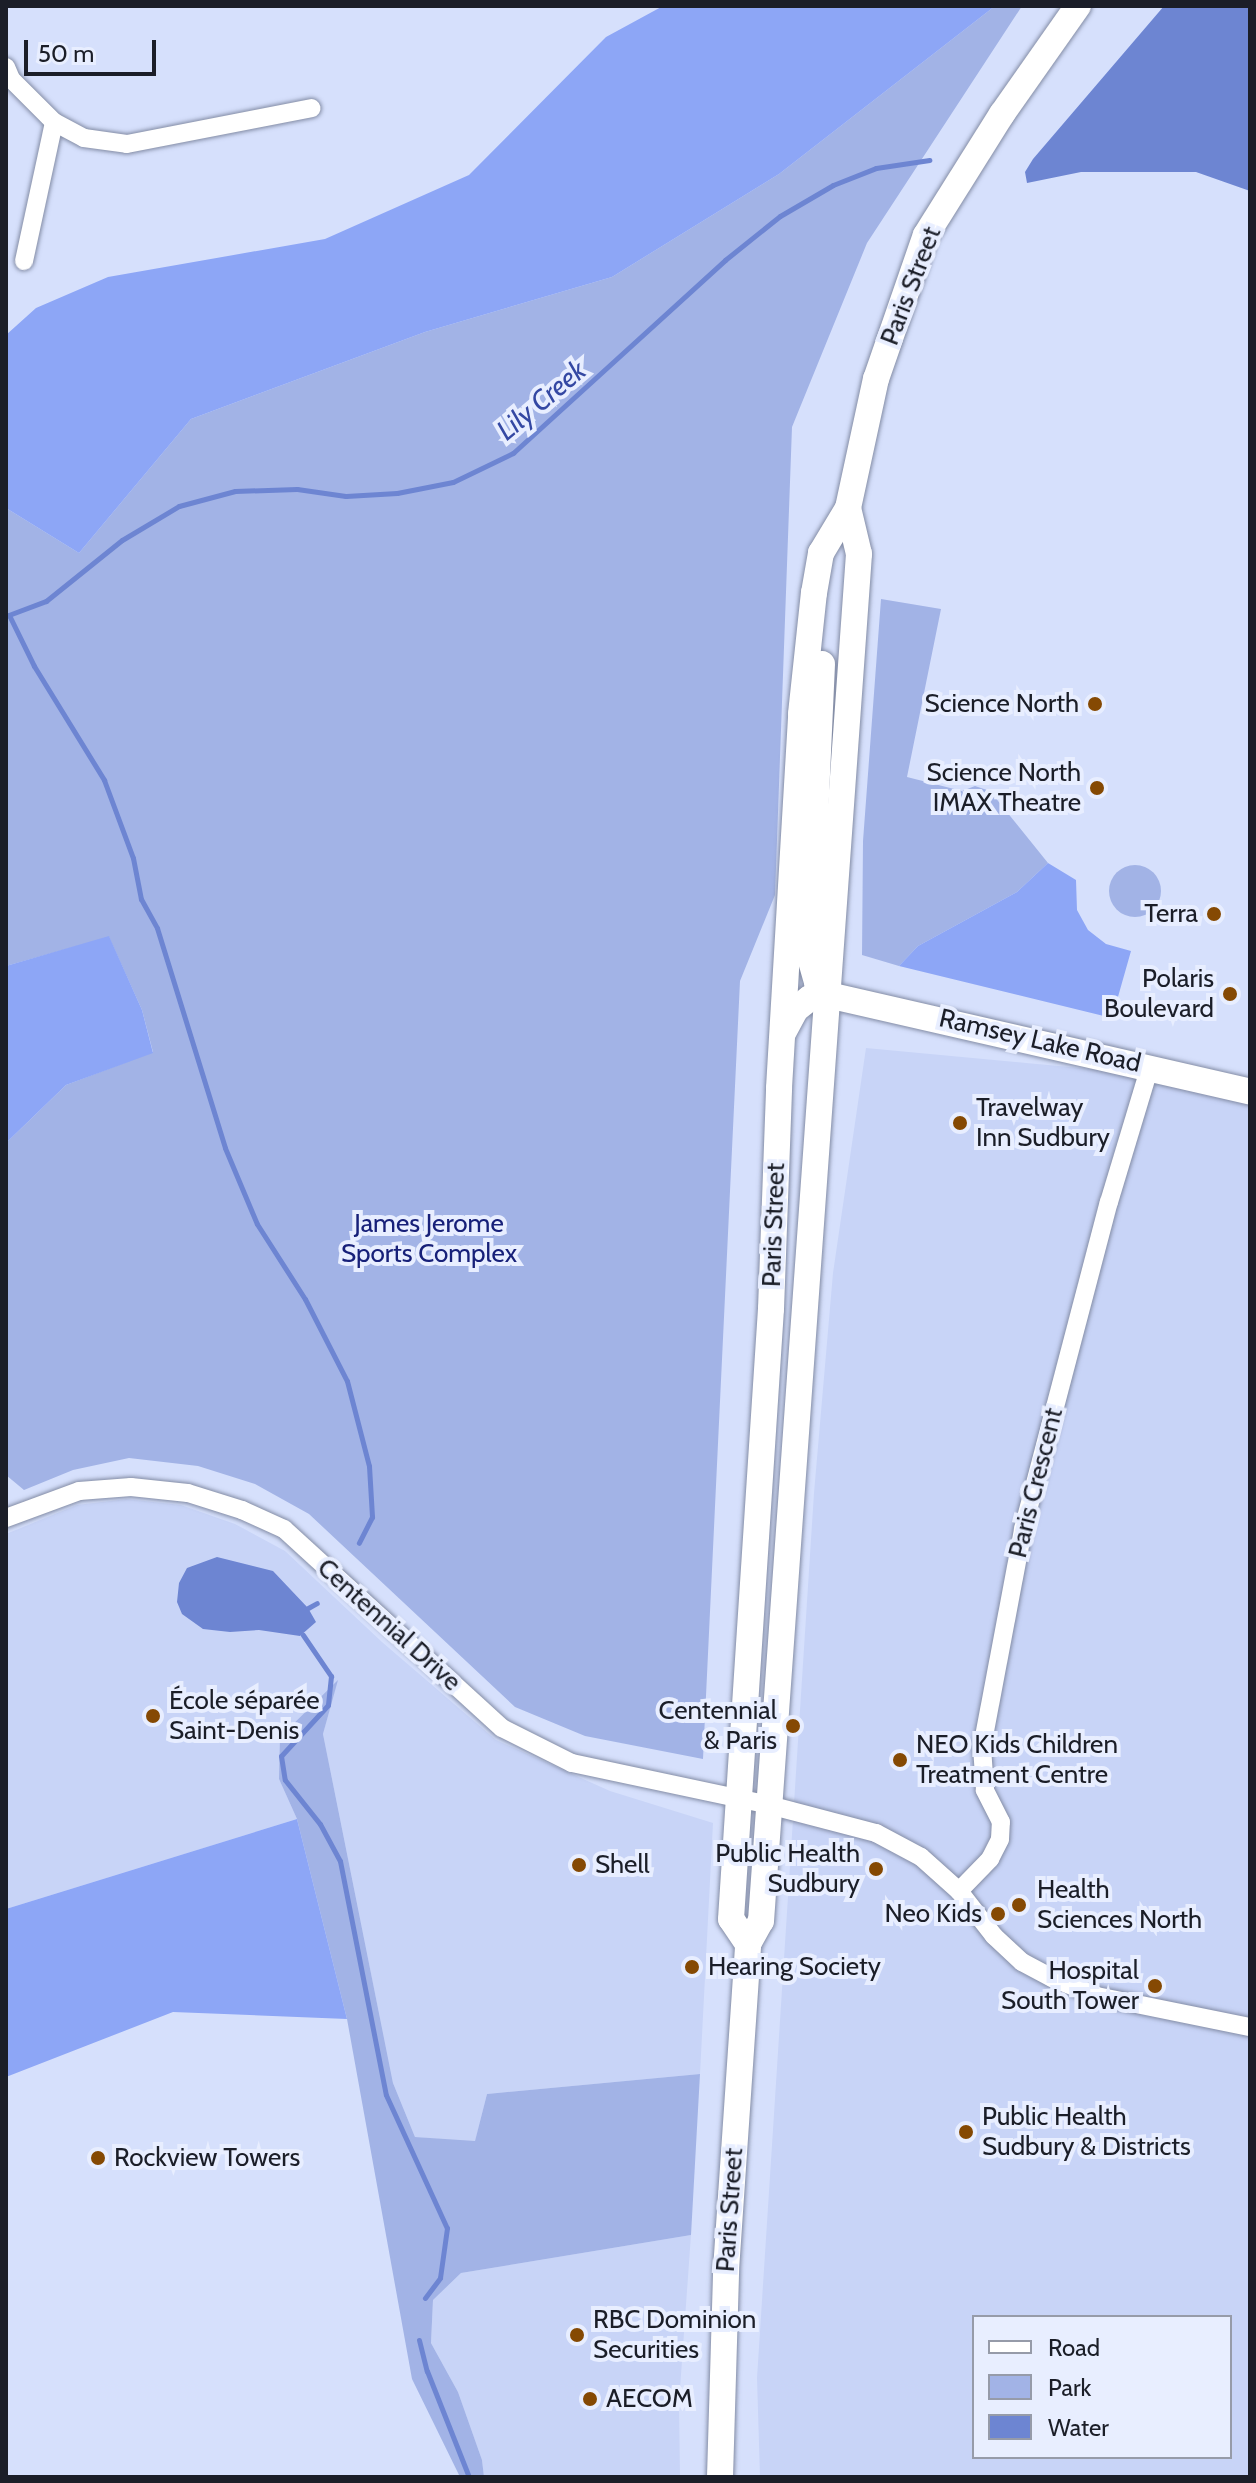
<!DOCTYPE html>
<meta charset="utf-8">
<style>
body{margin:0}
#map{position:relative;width:1256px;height:2483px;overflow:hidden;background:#d6e0fc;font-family:Cabin,sans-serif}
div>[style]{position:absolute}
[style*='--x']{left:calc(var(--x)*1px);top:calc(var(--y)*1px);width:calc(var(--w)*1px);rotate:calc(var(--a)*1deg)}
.built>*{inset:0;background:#c8d4f7}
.green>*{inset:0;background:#a2b3e6}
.round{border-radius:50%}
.forest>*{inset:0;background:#8da6f6}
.water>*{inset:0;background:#6d85d2}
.stream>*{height:5px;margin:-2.5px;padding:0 2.5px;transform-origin:2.5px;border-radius:2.5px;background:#6d85d2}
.roads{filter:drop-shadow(0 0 2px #838ca5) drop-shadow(0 0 2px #838ca5)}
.street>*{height:18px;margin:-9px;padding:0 9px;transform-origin:9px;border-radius:9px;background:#fff}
.secondary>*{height:26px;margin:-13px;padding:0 13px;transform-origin:13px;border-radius:13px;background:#fff}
.dots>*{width:22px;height:22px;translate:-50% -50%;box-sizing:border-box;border:4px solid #e8eeff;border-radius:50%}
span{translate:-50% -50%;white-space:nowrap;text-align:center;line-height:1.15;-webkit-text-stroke:8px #e8eeff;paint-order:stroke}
.street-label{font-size:26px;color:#1b1e28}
.poi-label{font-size:26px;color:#1b1e28}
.right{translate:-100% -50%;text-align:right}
.left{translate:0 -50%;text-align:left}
.park-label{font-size:26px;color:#172079}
.water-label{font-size:28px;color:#3448a3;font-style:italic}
.frame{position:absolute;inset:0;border:8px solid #1b1e28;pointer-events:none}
.legend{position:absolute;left:972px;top:2315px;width:260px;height:144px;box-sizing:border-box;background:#e8eeff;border:2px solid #969ba9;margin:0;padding:10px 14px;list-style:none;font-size:24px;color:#1b1e28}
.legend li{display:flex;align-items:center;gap:16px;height:40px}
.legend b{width:40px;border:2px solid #969ba9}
.scale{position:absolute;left:24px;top:40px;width:132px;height:36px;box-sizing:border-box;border:4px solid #1b1e28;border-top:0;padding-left:10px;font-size:24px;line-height:28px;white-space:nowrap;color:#1b1e28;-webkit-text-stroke:6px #e8eeff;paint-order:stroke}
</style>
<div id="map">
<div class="built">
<div style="clip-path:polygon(evenodd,866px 1048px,1132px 1073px,1250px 1100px,1250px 2477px,760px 2477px,757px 2378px,814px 1493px,833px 1273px,866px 1048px,974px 2317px,1230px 2317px,1230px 2457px,974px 2457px,974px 2317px)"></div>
<div style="clip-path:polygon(127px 1499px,181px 1505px,235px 1524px,285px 1551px,382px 1642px,496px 1740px,610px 1791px,713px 1823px,700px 2074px,487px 2094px,475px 2142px,415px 2137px,393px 2083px,323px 1734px,337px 1681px,279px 1779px,297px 1819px,6px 1909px,6px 1534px,77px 1505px)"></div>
<div style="clip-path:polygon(691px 2235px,679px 2403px,680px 2477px,484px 2477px,482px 2460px,458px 2392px,431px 2343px,433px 2300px,461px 2273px)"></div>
</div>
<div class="green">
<div style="clip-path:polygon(995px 6px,1022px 6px,867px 243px,792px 427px,775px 895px,740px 981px,703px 1759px,585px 1736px,515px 1707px,309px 1514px,255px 1484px,198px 1466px,129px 1458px,73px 1470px,24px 1490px,6px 1475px,6px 1143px,66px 1085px,153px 1052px,142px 1010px,109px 937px,6px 966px,6px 508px,79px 553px,191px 419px,425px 332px,612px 277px,779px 174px)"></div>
<div style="clip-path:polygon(881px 599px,941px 609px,907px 777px,962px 791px,975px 786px,990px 791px,1048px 863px,1017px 892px,918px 946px,899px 966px,862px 955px,863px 841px)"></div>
<div class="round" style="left:1109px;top:865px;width:52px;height:52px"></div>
<div style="clip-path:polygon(338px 1680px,323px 1734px,393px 2083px,415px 2137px,475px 2141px,487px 2094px,700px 2074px,691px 2235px,461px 2273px,433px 2300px,431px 2343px,458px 2392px,482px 2460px,484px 2477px,460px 2477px,412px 2379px,347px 2019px,297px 1819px,279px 1779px,280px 1737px)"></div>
</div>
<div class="forest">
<div style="clip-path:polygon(663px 6px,995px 6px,779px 174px,612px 277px,425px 332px,191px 419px,79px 553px,6px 508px,6px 335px,36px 308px,108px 277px,325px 239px,469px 175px,606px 37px)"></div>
<div style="clip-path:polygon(1048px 863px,1076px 880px,1077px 910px,1088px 930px,1106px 944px,1131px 951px,1112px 1018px,899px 966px,918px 946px,1017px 892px)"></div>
<div style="clip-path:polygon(109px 936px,142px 1010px,153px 1053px,66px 1085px,6px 1143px,6px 966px)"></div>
<div style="clip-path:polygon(297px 1819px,347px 2019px,173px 2012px,6px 2077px,6px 1909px)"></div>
</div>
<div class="water">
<div style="clip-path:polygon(1164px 6px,1250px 6px,1250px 191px,1196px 172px,1081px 172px,1027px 183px,1025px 172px,1033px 159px)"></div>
<div style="clip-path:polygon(217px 1557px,273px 1571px,308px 1608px,316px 1622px,300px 1636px,259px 1630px,230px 1632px,203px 1629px,182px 1614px,177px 1602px,179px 1583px,187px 1568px)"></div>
</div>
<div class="stream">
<div style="--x:9;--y:615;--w:57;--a:63.9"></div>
<div style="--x:34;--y:666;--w:134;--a:58.4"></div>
<div style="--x:104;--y:780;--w:83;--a:69.6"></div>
<div style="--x:133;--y:858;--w:42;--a:79"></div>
<div style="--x:141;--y:899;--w:33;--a:61"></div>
<div style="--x:157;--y:928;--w:230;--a:72.8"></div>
<div style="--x:225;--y:1148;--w:82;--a:67.2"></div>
<div style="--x:257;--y:1224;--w:89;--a:57.4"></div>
<div style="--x:305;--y:1299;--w:92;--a:62.9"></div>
<div style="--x:347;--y:1381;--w:88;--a:75.5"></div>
<div style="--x:369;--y:1466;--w:51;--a:86.6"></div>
<div style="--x:372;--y:1517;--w:29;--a:117"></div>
<div style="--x:6;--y:616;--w:43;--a:-20.6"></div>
<div style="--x:46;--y:601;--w:97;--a:-38.8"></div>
<div style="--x:122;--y:540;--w:66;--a:-30.8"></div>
<div style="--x:179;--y:506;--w:58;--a:-15"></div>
<div style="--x:235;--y:491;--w:62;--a:-1.8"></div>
<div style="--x:297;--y:489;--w:49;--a:8.1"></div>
<div style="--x:346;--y:496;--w:51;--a:-3.4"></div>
<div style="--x:397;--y:493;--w:57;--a:-11.1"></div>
<div style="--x:453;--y:482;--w:67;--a:-25.8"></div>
<div style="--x:513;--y:453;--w:287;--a:-42.3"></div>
<div style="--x:725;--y:260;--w:70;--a:-38.7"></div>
<div style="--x:780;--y:216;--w:61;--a:-30.3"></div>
<div style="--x:833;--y:185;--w:46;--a:-21.6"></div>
<div style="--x:876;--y:168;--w:54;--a:-8.6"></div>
<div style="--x:308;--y:1608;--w:10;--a:-29"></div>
<div style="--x:303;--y:1635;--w:50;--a:55.7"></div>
<div style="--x:331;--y:1676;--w:29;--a:96"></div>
<div style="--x:328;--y:1705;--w:69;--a:132.7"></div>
<div style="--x:281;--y:1756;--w:24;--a:81"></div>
<div style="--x:285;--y:1780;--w:56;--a:51.5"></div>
<div style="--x:320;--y:1824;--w:42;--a:61.6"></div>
<div style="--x:340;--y:1861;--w:238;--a:78.9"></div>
<div style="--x:386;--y:2095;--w:146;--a:65.4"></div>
<div style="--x:447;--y:2228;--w:50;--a:98"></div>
<div style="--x:440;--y:2278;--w:25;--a:127"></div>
<div style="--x:419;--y:2340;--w:32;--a:76"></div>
<div style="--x:427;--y:2371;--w:114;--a:68.4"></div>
</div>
<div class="roads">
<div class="street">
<div style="--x:6;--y:67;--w:13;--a:67"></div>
<div style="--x:11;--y:79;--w:61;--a:45"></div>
<div style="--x:54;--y:122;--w:34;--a:28"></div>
<div style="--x:84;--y:138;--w:43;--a:7.9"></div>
<div style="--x:127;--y:144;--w:188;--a:-11"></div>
<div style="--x:24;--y:261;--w:142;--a:-77.8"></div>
<div style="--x:6;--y:1518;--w:78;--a:-20.3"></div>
<div style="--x:79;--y:1491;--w:52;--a:-4.4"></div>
<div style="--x:131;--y:1487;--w:57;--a:6"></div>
<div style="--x:188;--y:1493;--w:57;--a:17.5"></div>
<div style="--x:242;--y:1510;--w:46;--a:24.3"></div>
<div style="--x:284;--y:1529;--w:295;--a:42.4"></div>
<div style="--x:502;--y:1728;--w:78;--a:26.6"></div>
<div style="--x:572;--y:1763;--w:201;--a:12"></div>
<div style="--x:769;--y:1805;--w:111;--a:14.7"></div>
<div style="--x:876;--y:1833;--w:51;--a:28.1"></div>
<div style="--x:921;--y:1857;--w:51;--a:41.8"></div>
<div style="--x:959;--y:1891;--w:57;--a:52.1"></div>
<div style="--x:994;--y:1936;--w:38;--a:43"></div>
<div style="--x:1022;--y:1962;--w:34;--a:28"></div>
<div style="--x:1052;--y:1978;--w:48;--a:21.8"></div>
<div style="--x:1097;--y:1996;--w:156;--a:11.5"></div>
<div style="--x:959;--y:1891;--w:45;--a:-45.9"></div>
<div style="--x:990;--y:1859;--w:22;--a:-63"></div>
<div style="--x:1000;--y:1839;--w:17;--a:-87"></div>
<div style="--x:1001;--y:1822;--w:36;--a:-117"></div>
<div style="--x:985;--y:1790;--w:43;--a:-94"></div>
<div style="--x:982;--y:1747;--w:222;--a:-79.3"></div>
<div style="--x:1023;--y:1529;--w:338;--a:-75.3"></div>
<div style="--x:1109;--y:1202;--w:142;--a:-73.2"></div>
</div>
<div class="secondary">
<div style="--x:822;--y:664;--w:290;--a:92.6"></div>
<div style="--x:809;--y:954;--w:29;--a:74"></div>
<div style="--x:817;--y:982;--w:17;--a:50"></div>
<div style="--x:783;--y:1033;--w:26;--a:-62"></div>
<div style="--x:795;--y:1010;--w:19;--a:-39"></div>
<div style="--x:810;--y:998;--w:18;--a:-9"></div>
<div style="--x:828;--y:995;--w:433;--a:12.9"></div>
<div style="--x:748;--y:1944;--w:30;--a:-124"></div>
<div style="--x:731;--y:1919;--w:611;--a:-86.25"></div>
<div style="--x:771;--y:1309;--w:221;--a:-87.9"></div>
<div style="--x:779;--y:1088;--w:375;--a:-86.6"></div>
<div style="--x:801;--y:714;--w:122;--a:-83.9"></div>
<div style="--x:814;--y:593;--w:41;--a:-80.1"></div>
<div style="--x:821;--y:553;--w:52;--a:-59"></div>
<div style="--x:848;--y:508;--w:132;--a:-77.8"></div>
<div style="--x:876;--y:379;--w:152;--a:-70.9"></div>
<div style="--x:926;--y:235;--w:143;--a:-57.9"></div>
<div style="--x:1002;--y:114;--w:132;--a:-54.9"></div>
<div style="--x:720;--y:2477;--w:207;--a:-88.3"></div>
<div style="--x:726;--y:2270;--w:327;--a:-86.1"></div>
<div style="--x:748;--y:1944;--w:26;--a:-61"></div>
<div style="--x:761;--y:1921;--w:1371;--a:-85.9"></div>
<div style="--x:859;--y:554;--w:47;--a:-103.4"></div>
</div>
</div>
<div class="dots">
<div style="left:1095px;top:704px;background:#854903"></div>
<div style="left:1097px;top:788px;background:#854903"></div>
<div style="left:1214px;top:914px;background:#854903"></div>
<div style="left:1230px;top:994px;background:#854903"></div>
<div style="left:960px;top:1123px;background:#854903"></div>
<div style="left:153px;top:1716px;background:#854903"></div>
<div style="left:793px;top:1726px;background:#854903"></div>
<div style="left:900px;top:1760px;background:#854903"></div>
<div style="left:579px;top:1865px;background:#854903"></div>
<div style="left:876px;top:1869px;background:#854903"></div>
<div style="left:1019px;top:1905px;background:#854903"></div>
<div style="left:998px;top:1914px;background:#854903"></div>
<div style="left:692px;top:1967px;background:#854903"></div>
<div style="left:1155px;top:1986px;background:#854903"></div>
<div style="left:966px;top:2132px;background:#854903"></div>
<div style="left:98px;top:2158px;background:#854903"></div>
<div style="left:577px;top:2335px;background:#854903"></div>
<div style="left:590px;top:2399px;background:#854903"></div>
</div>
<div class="street-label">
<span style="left:911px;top:286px;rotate:-69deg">Paris Street</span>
<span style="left:1040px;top:1041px;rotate:13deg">Ramsey Lake Road</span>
<span style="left:774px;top:1225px;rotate:-88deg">Paris Street</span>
<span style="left:1036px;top:1483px;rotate:-76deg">Paris Crescent</span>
<span style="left:389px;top:1625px;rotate:42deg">Centennial Drive</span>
<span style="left:730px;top:2210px;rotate:-86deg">Paris Street</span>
</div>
<div class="poi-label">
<span class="right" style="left:1079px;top:704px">Science North</span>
<span class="right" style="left:1081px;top:788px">Science North<br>IMAX Theatre</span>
<span class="right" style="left:1198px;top:914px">Terra</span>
<span class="right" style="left:1214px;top:994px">Polaris<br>Boulevard</span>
<span class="left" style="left:976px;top:1123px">Travelway<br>Inn Sudbury</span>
<span class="left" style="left:169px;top:1716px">École séparée<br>Saint-Denis</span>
<span class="right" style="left:777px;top:1726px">Centennial<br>&amp; Paris</span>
<span class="left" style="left:916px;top:1760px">NEO Kids Children<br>Treatment Centre</span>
<span class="right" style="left:860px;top:1869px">Public Health<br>Sudbury</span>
<span class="left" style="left:595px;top:1865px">Shell</span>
<span class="left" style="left:1037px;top:1905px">Health<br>Sciences North</span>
<span class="right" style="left:982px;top:1914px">Neo Kids</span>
<span class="left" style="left:708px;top:1967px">Hearing Society</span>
<span class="right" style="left:1139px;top:1986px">Hospital<br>South Tower</span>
<span class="left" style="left:982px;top:2132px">Public Health<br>Sudbury &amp; Districts</span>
<span class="left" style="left:114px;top:2158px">Rockview Towers</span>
<span class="left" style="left:593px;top:2335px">RBC Dominion<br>Securities</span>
<span class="left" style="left:606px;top:2399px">AECOM</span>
</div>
<div class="park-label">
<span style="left:429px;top:1239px">James Jerome<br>Sports Complex</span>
</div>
<div class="water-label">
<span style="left:541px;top:400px;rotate:-40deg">Lily Creek</span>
</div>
<div class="frame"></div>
<ul class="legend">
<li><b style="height:10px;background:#fff"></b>Road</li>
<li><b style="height:22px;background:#a2b3e6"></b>Park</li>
<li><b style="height:22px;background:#6d85d2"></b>Water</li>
</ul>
<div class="scale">50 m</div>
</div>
